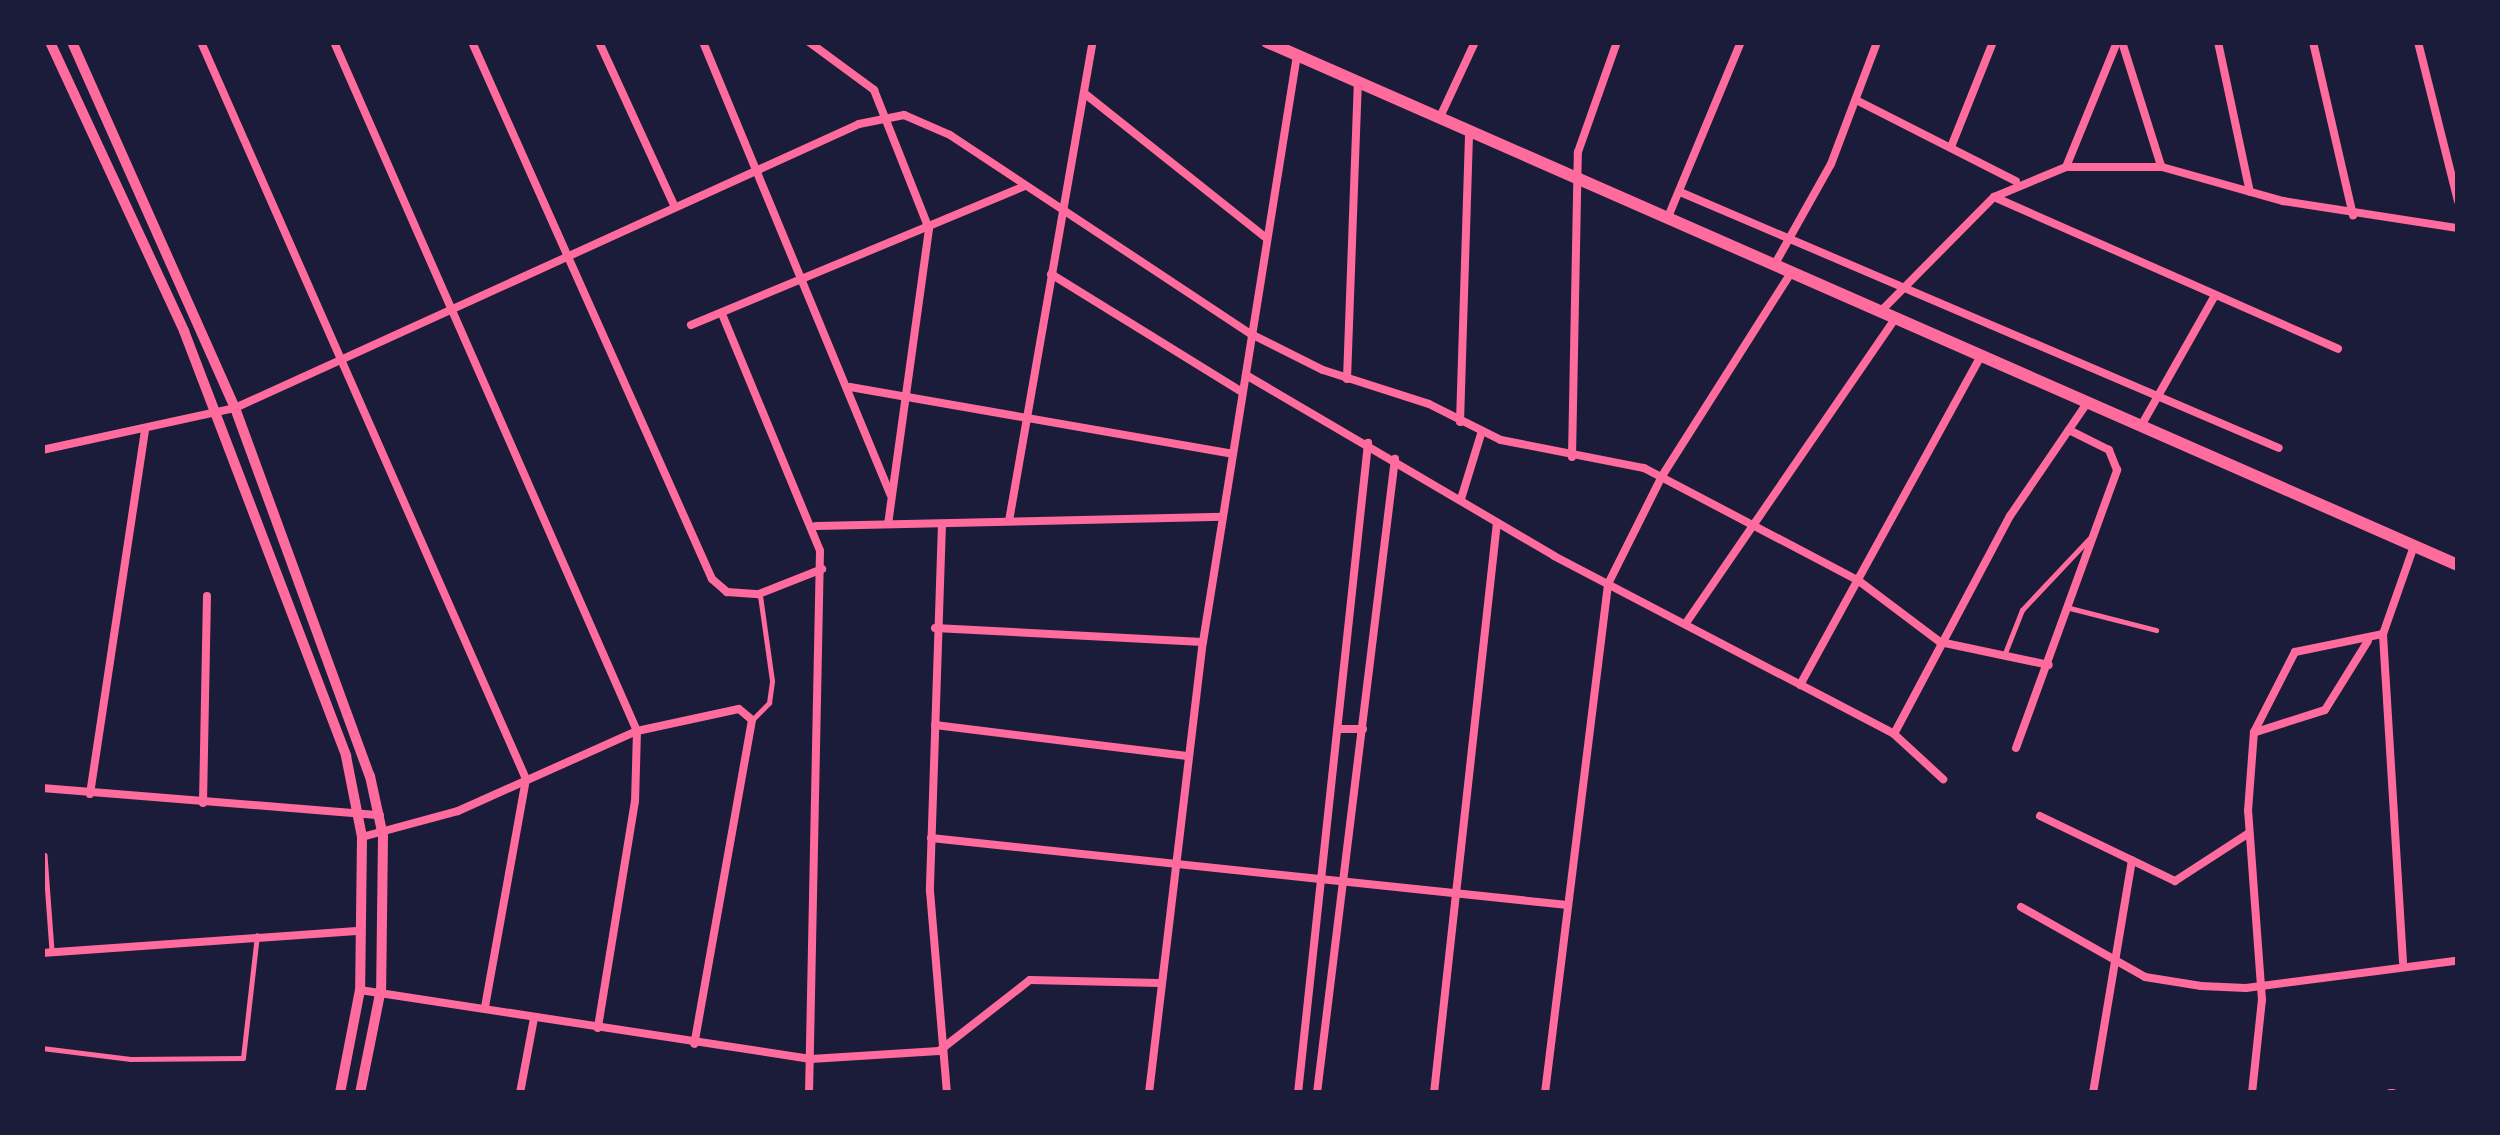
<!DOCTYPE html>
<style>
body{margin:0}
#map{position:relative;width:2500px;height:1135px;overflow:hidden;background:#1b1b3a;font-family:"Fira Sans",sans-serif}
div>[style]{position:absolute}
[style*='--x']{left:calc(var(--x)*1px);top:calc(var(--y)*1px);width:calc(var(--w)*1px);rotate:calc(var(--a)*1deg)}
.service>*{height:4.5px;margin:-2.25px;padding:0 2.25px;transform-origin:2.25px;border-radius:2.25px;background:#ff6b9d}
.minor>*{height:8px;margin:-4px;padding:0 4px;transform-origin:4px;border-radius:4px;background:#ff6b9d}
.tertiary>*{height:10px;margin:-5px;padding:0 5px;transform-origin:5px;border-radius:5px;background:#ff6b9d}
.primary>*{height:12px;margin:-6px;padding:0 6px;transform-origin:6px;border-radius:6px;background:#ff6b9d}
span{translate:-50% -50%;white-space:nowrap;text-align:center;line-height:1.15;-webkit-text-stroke:12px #1b1b3a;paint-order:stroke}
.frame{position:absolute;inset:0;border:45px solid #1b1b3a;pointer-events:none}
</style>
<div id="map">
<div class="service">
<div style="--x:2070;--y:608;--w:89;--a:14.3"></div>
<div style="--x:2005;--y:653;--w:46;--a:-68.4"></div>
<div style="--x:2022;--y:610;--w:98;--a:-46.7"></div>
<div style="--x:752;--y:720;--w:24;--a:-45"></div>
<div style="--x:769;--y:703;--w:22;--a:-82"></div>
<div style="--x:772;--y:681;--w:86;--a:-98"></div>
<div style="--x:45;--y:855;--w:96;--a:85.8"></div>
<div style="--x:42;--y:1048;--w:89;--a:7.1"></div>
<div style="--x:130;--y:1059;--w:113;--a:-0.5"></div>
<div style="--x:243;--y:1058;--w:123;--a:-83.5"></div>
</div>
<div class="minor">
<div style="--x:201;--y:42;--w:805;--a:66.2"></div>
<div style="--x:526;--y:779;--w:232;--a:100.2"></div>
<div style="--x:334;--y:42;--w:753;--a:66.26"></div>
<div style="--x:637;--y:731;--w:70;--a:91.6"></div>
<div style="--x:635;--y:801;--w:230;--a:99.3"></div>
<div style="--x:472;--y:42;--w:588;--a:65.92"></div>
<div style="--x:712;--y:579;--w:20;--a:41"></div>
<div style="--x:727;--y:592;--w:32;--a:4"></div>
<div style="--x:759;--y:594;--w:68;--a:-21.6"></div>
<div style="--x:599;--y:42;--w:182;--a:65.3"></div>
<div style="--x:703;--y:42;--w:490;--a:67.5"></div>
<div style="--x:809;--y:42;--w:81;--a:36.4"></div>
<div style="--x:874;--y:90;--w:149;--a:68.4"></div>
<div style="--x:929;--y:229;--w:297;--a:97.9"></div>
<div style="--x:2122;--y:42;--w:130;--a:72.5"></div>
<div style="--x:2218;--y:42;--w:153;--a:78"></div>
<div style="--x:2313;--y:42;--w:178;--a:77"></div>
<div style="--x:2418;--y:42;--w:164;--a:75.9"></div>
<div style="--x:1084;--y:93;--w:231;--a:38.5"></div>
<div style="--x:1858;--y:101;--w:177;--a:26.9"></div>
<div style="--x:1440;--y:117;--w:83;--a:-65"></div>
<div style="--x:1951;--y:147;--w:113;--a:-68.2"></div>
<div style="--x:2066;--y:167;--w:135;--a:-67.8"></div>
<div style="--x:1680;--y:192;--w:651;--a:23.14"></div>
<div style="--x:1994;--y:197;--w:376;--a:23.8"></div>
<div style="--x:1668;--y:217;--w:190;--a:-67.4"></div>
<div style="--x:1776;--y:262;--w:112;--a:-60.7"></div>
<div style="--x:1831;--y:164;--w:130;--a:-69.3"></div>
<div style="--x:1051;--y:274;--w:225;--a:31.7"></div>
<div style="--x:1882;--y:310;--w:159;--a:-45.3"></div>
<div style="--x:1994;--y:197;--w:78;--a:-22.6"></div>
<div style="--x:2066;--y:167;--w:96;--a:0"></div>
<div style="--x:2162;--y:167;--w:126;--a:15.7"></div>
<div style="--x:2283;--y:201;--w:177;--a:8.8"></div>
<div style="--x:722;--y:314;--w:256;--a:67.5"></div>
<div style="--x:820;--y:551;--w:542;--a:91.16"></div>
<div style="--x:691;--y:325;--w:362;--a:-22.6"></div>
<div style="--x:1246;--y:375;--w:357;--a:30.4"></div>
<div style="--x:1554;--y:556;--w:384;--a:27.6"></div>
<div style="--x:1894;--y:734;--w:67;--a:42.6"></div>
<div style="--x:1347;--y:379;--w:297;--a:-87.9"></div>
<div style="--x:850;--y:387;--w:388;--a:9.9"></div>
<div style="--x:1460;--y:422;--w:290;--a:-88.2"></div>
<div style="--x:2141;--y:426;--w:148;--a:-60.5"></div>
<div style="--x:42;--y:450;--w:198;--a:-12.3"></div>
<div style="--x:235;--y:408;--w:686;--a:-24.47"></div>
<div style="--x:859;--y:124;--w:46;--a:-11.3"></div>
<div style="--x:904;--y:115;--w:50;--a:23.5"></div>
<div style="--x:950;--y:135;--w:361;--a:33.5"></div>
<div style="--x:1251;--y:334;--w:80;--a:26.6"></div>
<div style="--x:1323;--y:370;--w:111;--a:17.8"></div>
<div style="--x:1429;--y:404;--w:80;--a:26.6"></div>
<div style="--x:1501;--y:440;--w:146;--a:11.1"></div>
<div style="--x:1644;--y:468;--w:243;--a:27.7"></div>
<div style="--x:1859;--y:581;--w:101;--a:37"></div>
<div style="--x:1940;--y:642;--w:111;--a:11.9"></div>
<div style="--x:1572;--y:457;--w:305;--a:-88.9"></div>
<div style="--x:1578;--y:152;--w:117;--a:-70.5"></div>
<div style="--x:1461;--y:499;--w:68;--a:-72.9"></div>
<div style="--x:1009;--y:521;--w:486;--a:-80.1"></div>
<div style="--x:942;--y:524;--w:367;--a:91.9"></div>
<div style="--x:930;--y:891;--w:203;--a:85.2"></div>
<div style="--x:816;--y:526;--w:407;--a:-1.3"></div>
<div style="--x:1686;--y:623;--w:370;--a:-55.5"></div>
<div style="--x:935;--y:628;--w:268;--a:3"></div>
<div style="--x:1800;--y:685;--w:376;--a:-61.2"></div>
<div style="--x:935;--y:725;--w:254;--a:7"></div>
<div style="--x:1338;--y:729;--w:25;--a:0"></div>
<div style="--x:2256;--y:732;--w:72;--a:-17.7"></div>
<div style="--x:2325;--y:710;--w:81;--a:-58.1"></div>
<div style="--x:1894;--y:734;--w:247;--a:-62"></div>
<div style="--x:2010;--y:516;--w:137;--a:-55.7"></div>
<div style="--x:2016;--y:748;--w:296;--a:-70"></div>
<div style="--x:2117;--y:470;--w:22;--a:-112"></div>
<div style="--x:2109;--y:450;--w:45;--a:-153.4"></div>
<div style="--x:42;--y:788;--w:339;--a:4.6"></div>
<div style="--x:90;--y:794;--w:367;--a:-81.4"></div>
<div style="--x:203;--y:803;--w:207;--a:-88.9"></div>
<div style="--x:2040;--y:816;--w:150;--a:25.7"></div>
<div style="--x:2175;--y:881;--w:88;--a:-33"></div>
<div style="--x:362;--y:837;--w:99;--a:-15.2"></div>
<div style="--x:458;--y:811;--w:196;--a:-24.1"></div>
<div style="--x:637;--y:731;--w:104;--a:-12.2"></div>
<div style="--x:739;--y:709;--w:17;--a:40"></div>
<div style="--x:752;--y:720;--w:329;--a:100.1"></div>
<div style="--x:931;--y:838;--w:640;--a:6.01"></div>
<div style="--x:2021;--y:907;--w:142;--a:29.4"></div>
<div style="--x:2145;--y:977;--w:57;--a:9.1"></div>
<div style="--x:2201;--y:986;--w:45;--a:2.5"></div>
<div style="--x:2246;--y:988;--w:210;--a:-7.4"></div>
<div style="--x:42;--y:953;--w:319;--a:-4"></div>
<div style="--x:2403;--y:962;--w:329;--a:-93.5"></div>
<div style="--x:2383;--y:634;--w:93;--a:-70.6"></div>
<div style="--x:360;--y:990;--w:456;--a:8.7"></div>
<div style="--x:811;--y:1059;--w:128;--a:-3.6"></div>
<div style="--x:939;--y:1051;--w:115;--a:-38"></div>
<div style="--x:1030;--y:980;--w:129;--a:1.3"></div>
<div style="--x:520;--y:1093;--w:76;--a:-79.4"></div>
<div style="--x:1149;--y:1093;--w:454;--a:-83.2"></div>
<div style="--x:1203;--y:642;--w:594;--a:-80.9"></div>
<div style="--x:1298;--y:1093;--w:654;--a:-83.85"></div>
<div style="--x:1317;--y:1093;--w:639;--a:-82.99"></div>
<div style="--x:1434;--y:1093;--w:574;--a:-83.7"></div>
<div style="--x:1545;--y:1093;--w:513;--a:-82.94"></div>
<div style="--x:1608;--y:584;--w:121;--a:-63.4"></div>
<div style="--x:1662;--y:476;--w:241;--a:-57.6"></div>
<div style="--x:2093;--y:1093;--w:236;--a:-80.5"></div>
<div style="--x:2252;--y:1093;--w:94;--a:-83.9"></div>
<div style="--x:2262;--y:1000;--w:190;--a:-94.2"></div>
<div style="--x:2248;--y:811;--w:79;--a:-85.7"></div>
<div style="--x:2254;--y:732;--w:90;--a:-62.9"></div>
<div style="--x:2295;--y:652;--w:90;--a:-11.6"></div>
<div style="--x:2390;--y:1093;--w:3;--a:0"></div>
</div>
<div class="tertiary">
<div style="--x:50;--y:42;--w:319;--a:65.1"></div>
<div style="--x:184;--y:331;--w:455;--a:69.1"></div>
<div style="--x:346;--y:756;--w:83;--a:78.8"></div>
<div style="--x:362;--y:837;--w:153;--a:90.7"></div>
<div style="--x:360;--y:990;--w:105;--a:101"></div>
<div style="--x:72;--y:42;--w:401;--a:66"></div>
<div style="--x:235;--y:408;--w:392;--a:69.9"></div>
<div style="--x:370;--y:776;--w:61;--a:77.8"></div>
<div style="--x:383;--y:836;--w:153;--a:90.7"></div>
<div style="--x:381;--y:989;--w:106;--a:101.4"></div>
</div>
<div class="primary">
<div style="--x:1267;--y:42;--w:1301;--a:23.71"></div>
</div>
<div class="frame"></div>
</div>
